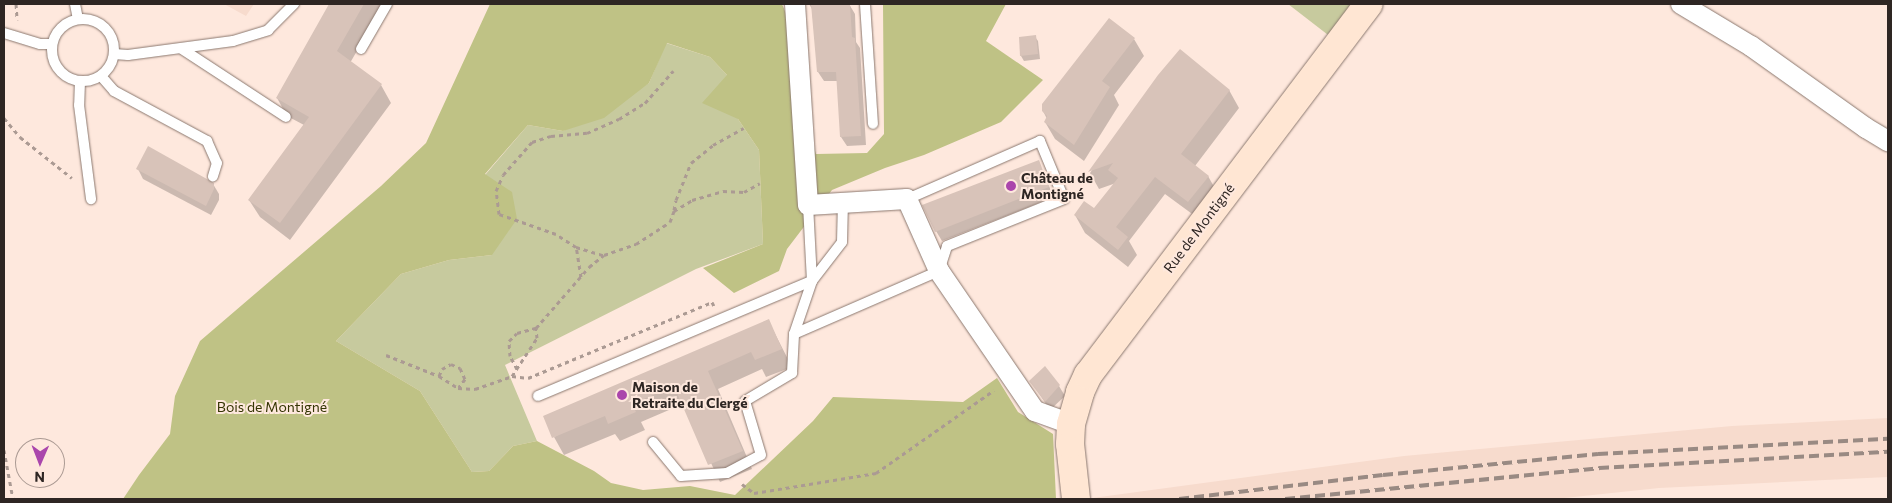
<!DOCTYPE html>
<meta charset="utf-8">
<style>
body{margin:0}
#map{position:relative;width:1892px;height:503px;overflow:hidden;background:#fee8dd;font-family:Commissioner,sans-serif}
div>[style]{position:absolute}
[style*='--x']{left:calc(var(--x)*1px);top:calc(var(--y)*1px);width:calc(var(--w)*1px);rotate:calc(var(--a)*1deg)}
.built>*{inset:0;background:#f7dbcd}
.green>*{inset:0;background:#c7ca9e}
.forest>*{inset:0;background:#bfc285}
.shadow>*{inset:0;background:#0003}
.building>*{inset:0;background:#d8c3b9}
.path>*{height:3px;margin-top:-1.5px;transform-origin:0;background:repeating-linear-gradient(90deg,#ab9a93 0 4px,transparent 0 8px)}
.roads{filter:drop-shadow(0 0 1px #8b786f) drop-shadow(0 0 1px #8b786f)}
.lane>*{height:10px;margin:-5px;padding:0 5px;transform-origin:5px;border-radius:5px;background:#fff}
.lane>.ring{margin:-5px;padding:0;box-sizing:content-box;background:none;border:10px solid #fff;border-radius:50%}
.street>*{height:20px;margin:-10px;padding:0 10px;transform-origin:10px;border-radius:10px;background:#fff}
.secondary>*{height:28px;margin:-14px;padding:0 14px;transform-origin:14px;border-radius:14px;background:#ffe6d3}
.rail>*{height:4px;margin-top:-2px;transform-origin:0;background:repeating-linear-gradient(90deg,#998a83 0 10px,transparent 0 15px)}
.dots>*{width:14px;height:14px;translate:-50% -50%;box-sizing:border-box;border:2px solid #fee8dd;border-radius:50%}
span{translate:-50% -50%;white-space:nowrap;text-align:center;line-height:1.15;-webkit-text-stroke:4px #fee8dd;paint-order:stroke}
.poi-label{font-size:14px;color:#2e2623;font-weight:700}
.left{translate:0 -50%;text-align:left}
.street-label{font-size:14px;color:#2e2623}
.park-label{font-size:14px;color:#353504}
.frame{position:absolute;inset:0;border:5px solid #2e2623;pointer-events:none}
.north{position:absolute;left:15px;top:438px;width:50px;height:50px;box-sizing:border-box;background:#fee8dd;border:1px solid #ab9a93;border-radius:50%;rotate:181deg;font-size:14px;font-weight:700;line-height:20px;text-align:center;color:#2e2623}
.north::after{content:'';display:block;margin:auto;width:18px;height:22px;background:#aa46ac;clip-path:polygon(50% 0,100% 100%,50% 72%,0 100%)}
</style>
<div id="map">
<div class="built">
<div style="clip-path:polygon(224px 4px,254px 4px,246px 16px)"></div>
<div style="clip-path:polygon(1888px 418px,1888px 477px,1659px 488px,1555px 499px,1085px 499px,1404px 456px,1732px 426px)"></div>
</div>
<div class="green">
<div style="clip-path:polygon(1288px 4px,1357px 4px,1332px 38px)"></div>
<div style="clip-path:polygon(666px 43px,710px 57px,727px 75px,738px 119px,759px 150px,763px 244px,696px 269px,505px 365px,537px 441px,513px 446px,489px 471px,472px 472px,420px 391px,336px 341px,401px 274px,449px 260px,492px 255px,485px 175px,528px 125px,563px 131px,649px 83px)"></div>
</div>
<div class="forest">
<div style="clip-path:polygon(490px 4px,782px 4px,789px 21px,810px 134px,816px 154px,867px 153px,884px 134px,883px 4px,1006px 4px,986px 41px,1043px 80px,1001px 122px,924px 155px,885px 168px,832px 190px,787px 249px,779px 271px,734px 293px,703px 268px,763px 244px,759px 150px,738px 119px,702px 103px,727px 75px,710px 57px,667px 43px,649px 83px,604px 118px,563px 131px,528px 125px,485px 174px,512px 192px,517px 219px,492px 255px,449px 260px,401px 274px,336px 341px,420px 391px,472px 472px,489px 471px,513px 446px,537px 441px,594px 471px,611px 483px,643px 490px,690px 486px,735px 495px,813px 421px,833px 397px,963px 402px,997px 378px,1018px 412px,1053px 434px,1056px 499px,123px 499px,139px 475px,170px 434px,175px 396px,200px 341px,381px 186px,426px 143px)"></div>
</div>
<div class="shadow">
<div style="clip-path:polygon(331px 4px,384px 4px,350px 63px,381px 85px,391px 103px,290px 240px,260px 217px,249px 200px,304px 125px,287px 116px,277px 98px)"></div>
<div style="clip-path:polygon(809px 4px,849px 4px,855px 14px,856px 42px,860px 48px,866px 145px,847px 146px,841px 137px,838px 81px,824px 81px,818px 72px,812px 9px)"></div>
<div style="clip-path:polygon(1035px 37px,1038px 41px,1040px 59px,1024px 61px,1021px 56px,1020px 38px)"></div>
<div style="clip-path:polygon(1134px 39px,1144px 56px,1114px 95px,1119px 105px,1084px 161px,1055px 139px,1045px 122px,1047px 119px,1043px 111px)"></div>
<div style="clip-path:polygon(1159px 76px,1229px 90px,1239px 108px,1195px 166px,1208px 176px,1218px 194px,1199px 219px,1165px 194px,1129px 241px,1137px 255px,1128px 267px,1085px 233px,1075px 215px,1095px 210px,1116px 183px,1099px 189px,1090px 173px)"></div>
<div style="clip-path:polygon(1038px 162px,1054px 197px,942px 241px,936px 231px)"></div>
<div style="clip-path:polygon(138px 169px,213px 184px,219px 194px,219px 200px,211px 215px,143px 179px)"></div>
<div style="clip-path:polygon(768px 320px,792px 367px,766px 377px,762px 369px,718px 389px,752px 469px,720px 482px,683px 404px,641px 422px,645px 430px,620px 441px,615px 434px,564px 455px,554px 437px)"></div>
<div style="clip-path:polygon(1031px 381px,1059px 386px,1065px 396px,1050px 410px)"></div>
</div>
<div class="building">
<div style="clip-path:polygon(329px 4px,364px 4px,337px 51px,382px 84px,280px 223px,248px 200px,309px 117px,276px 98px)"></div>
<div style="clip-path:polygon(811px 4px,850px 4px,852px 37px,855px 38px,861px 136px,840px 137px,836px 72px,817px 72px)"></div>
<div style="clip-path:polygon(1109px 18px,1135px 38px,1102px 81px,1110px 87px,1074px 145px,1044px 122px,1047px 116px,1042px 111px,1042px 104px)"></div>
<div style="clip-path:polygon(1036px 35px,1038px 54px,1020px 56px,1019px 37px)"></div>
<div style="clip-path:polygon(1180px 49px,1230px 90px,1181px 154px,1209px 176px,1188px 202px,1155px 177px,1116px 227px,1128px 237px,1118px 250px,1074px 215px,1084px 201px,1094px 208px,1118px 178px,1108px 170px,1113px 163px,1088px 172px,1158px 75px)"></div>
<div style="clip-path:polygon(148px 146px,214px 183px,214px 189px,206px 206px,136px 169px)"></div>
<div style="clip-path:polygon(1039px 160px,1049px 187px,935px 232px,922px 205px)"></div>
<div style="clip-path:polygon(769px 319px,782px 349px,755px 360px,751px 352px,708px 371px,743px 451px,708px 465px,674px 386px,632px 404px,636px 412px,608px 424px,605px 416px,552px 438px,543px 416px)"></div>
<div style="clip-path:polygon(1045px 366px,1060px 385px,1045px 402px,1029px 381px)"></div>
</div>
<div class="path">
<div style="--x:16;--y:4;--w:16;--a:86"></div>
<div style="--x:4;--y:118;--w:25;--a:50"></div>
<div style="--x:20;--y:137;--w:66;--a:38.3"></div>
<div style="--x:674;--y:210;--w:10;--a:-79"></div>
<div style="--x:676;--y:200;--w:40;--a:-68"></div>
<div style="--x:691;--y:163;--w:28;--a:-39"></div>
<div style="--x:713;--y:145;--w:35;--a:-29"></div>
<div style="--x:576;--y:247;--w:28;--a:17"></div>
<div style="--x:581;--y:277;--w:30;--a:-99"></div>
<div style="--x:576;--y:247;--w:24;--a:-147"></div>
<div style="--x:556;--y:234;--w:60;--a:-160.7"></div>
<div style="--x:499;--y:214;--w:23;--a:-97"></div>
<div style="--x:496;--y:191;--w:17;--a:-66"></div>
<div style="--x:503;--y:175;--w:44;--a:-48.7"></div>
<div style="--x:532;--y:142;--w:20;--a:-18"></div>
<div style="--x:551;--y:136;--w:36;--a:-5"></div>
<div style="--x:587;--y:133;--w:35;--a:-24"></div>
<div style="--x:619;--y:119;--w:31;--a:-32"></div>
<div style="--x:645;--y:103;--w:43;--a:-48.8"></div>
<div style="--x:386;--y:355;--w:57;--a:21.6"></div>
<div style="--x:439;--y:376;--w:22;--a:32"></div>
<div style="--x:458;--y:388;--w:17;--a:3"></div>
<div style="--x:475;--y:389;--w:39;--a:-19"></div>
<div style="--x:512;--y:376;--w:16;--a:7"></div>
<div style="--x:528;--y:378;--w:199;--a:-22.4"></div>
<div style="--x:712;--y:302;--w:4;--a:63"></div>
<div style="--x:517;--y:369;--w:15;--a:-118"></div>
<div style="--x:510;--y:356;--w:15;--a:-94"></div>
<div style="--x:509;--y:341;--w:11;--a:-45"></div>
<div style="--x:517;--y:333;--w:20;--a:-15"></div>
<div style="--x:439;--y:376;--w:8;--a:-67"></div>
<div style="--x:442;--y:369;--w:10;--a:-29"></div>
<div style="--x:451;--y:364;--w:10;--a:24"></div>
<div style="--x:460;--y:368;--w:12;--a:66"></div>
<div style="--x:465;--y:379;--w:10;--a:127"></div>
<div style="--x:512;--y:376;--w:45;--a:-56.7"></div>
<div style="--x:537;--y:338;--w:10;--a:-96"></div>
<div style="--x:536;--y:328;--w:81;--a:-49"></div>
<div style="--x:589;--y:267;--w:19;--a:-39"></div>
<div style="--x:604;--y:255;--w:34;--a:-19"></div>
<div style="--x:636;--y:244;--w:40;--a:-32.9"></div>
<div style="--x:670;--y:222;--w:12;--a:-70"></div>
<div style="--x:674;--y:211;--w:21;--a:-31"></div>
<div style="--x:692;--y:200;--w:32;--a:-16"></div>
<div style="--x:723;--y:191;--w:21;--a:3"></div>
<div style="--x:744;--y:192;--w:18;--a:-29"></div>
<div style="--x:4;--y:450;--w:50;--a:79.6"></div>
<div style="--x:742;--y:484;--w:15;--a:37"></div>
<div style="--x:754;--y:493;--w:124;--a:-9.3"></div>
<div style="--x:876;--y:473;--w:144;--a:-35.1"></div>
</div>
<div class="roads">
<div class="lane">
<div style="--x:75;--y:4;--w:15;--a:79"></div>
<div style="--x:865;--y:4;--w:120;--a:86.2"></div>
<div class="ring" style="left:52px;top:19px;width:52px;height:52px"></div>
<div style="--x:4;--y:33;--w:38;--a:17"></div>
<div style="--x:40;--y:44;--w:12;--a:0"></div>
<div style="--x:182;--y:49;--w:124;--a:33.2"></div>
<div style="--x:361;--y:49;--w:52;--a:-60"></div>
<div style="--x:114;--y:54;--w:14;--a:4"></div>
<div style="--x:128;--y:55;--w:106;--a:-7.6"></div>
<div style="--x:233;--y:41;--w:37;--a:-17"></div>
<div style="--x:268;--y:30;--w:37;--a:-45"></div>
<div style="--x:101;--y:76;--w:20;--a:49"></div>
<div style="--x:114;--y:91;--w:106;--a:28.3"></div>
<div style="--x:207;--y:141;--w:24;--a:66"></div>
<div style="--x:217;--y:163;--w:14;--a:107"></div>
<div style="--x:80;--y:81;--w:24;--a:92"></div>
<div style="--x:79;--y:105;--w:95;--a:82.7"></div>
<div style="--x:794;--y:334;--w:158;--a:-23.5"></div>
<div style="--x:939;--y:271;--w:26;--a:-72"></div>
<div style="--x:947;--y:246;--w:126;--a:-21.9"></div>
<div style="--x:1064;--y:199;--w:63;--a:-112.5"></div>
<div style="--x:1040;--y:141;--w:145;--a:156.4"></div>
<div style="--x:538;--y:396;--w:297;--a:-22.8"></div>
<div style="--x:812;--y:281;--w:49;--a:-52.4"></div>
<div style="--x:842;--y:242;--w:41;--a:-88.6"></div>
<div style="--x:653;--y:442;--w:44;--a:50.5"></div>
<div style="--x:681;--y:476;--w:46;--a:-3.7"></div>
<div style="--x:727;--y:473;--w:38;--a:-28"></div>
<div style="--x:761;--y:455;--w:56;--a:-106.5"></div>
<div style="--x:745;--y:401;--w:55;--a:-30.8"></div>
<div style="--x:792;--y:373;--w:39;--a:-87"></div>
<div style="--x:794;--y:334;--w:56;--a:-71.2"></div>
<div style="--x:812;--y:281;--w:76;--a:-93"></div>
</div>
<div class="street">
<div style="--x:795;--y:4;--w:201;--a:86.3"></div>
<div style="--x:808;--y:205;--w:99;--a:-3.5"></div>
<div style="--x:907;--y:199;--w:79;--a:66"></div>
<div style="--x:939;--y:271;--w:170;--a:55.6"></div>
<div style="--x:1035;--y:411;--w:38;--a:20"></div>
<div style="--x:1681;--y:4;--w:82;--a:31"></div>
<div style="--x:1751;--y:46;--w:141;--a:35.5"></div>
<div style="--x:1866;--y:128;--w:26;--a:31"></div>
</div>
<div class="secondary">
<div style="--x:1076;--y:499;--w:55;--a:-96.2"></div>
<div style="--x:1070;--y:444;--w:20;--a:-87"></div>
<div style="--x:1071;--y:424;--w:33;--a:-74"></div>
<div style="--x:1080;--y:392;--w:19;--a:-65"></div>
<div style="--x:1088;--y:375;--w:465;--a:-52.9"></div>
</div>
</div>
<div class="rail">
<div style="--x:1179;--y:499;--w:205;--a:-6.7"></div>
<div style="--x:1383;--y:475;--w:216;--a:-5.6"></div>
<div style="--x:1598;--y:454;--w:290;--a:-3"></div>
<div style="--x:1285;--y:499;--w:316;--a:-5.6"></div>
<div style="--x:1599;--y:468;--w:289;--a:-3.2"></div>
</div>
<div class="dots">
<div style="left:1011px;top:186px;background:#aa46ac"></div>
<div style="left:622px;top:395px;background:#aa46ac"></div>
</div>
<div class="poi-label">
<span class="left" style="left:1021px;top:186px">Château de<br>Montigné</span>
<span class="left" style="left:632px;top:395px">Maison de<br>Retraite du Clergé</span>
</div>
<div class="street-label">
<span style="left:1199px;top:228px;rotate:-53deg">Rue de Montigné</span>
</div>
<div class="park-label">
<span style="left:272px;top:407px">Bois de Montigné</span>
</div>
<div class="frame"></div>
<div class="north">N</div>
</div>
